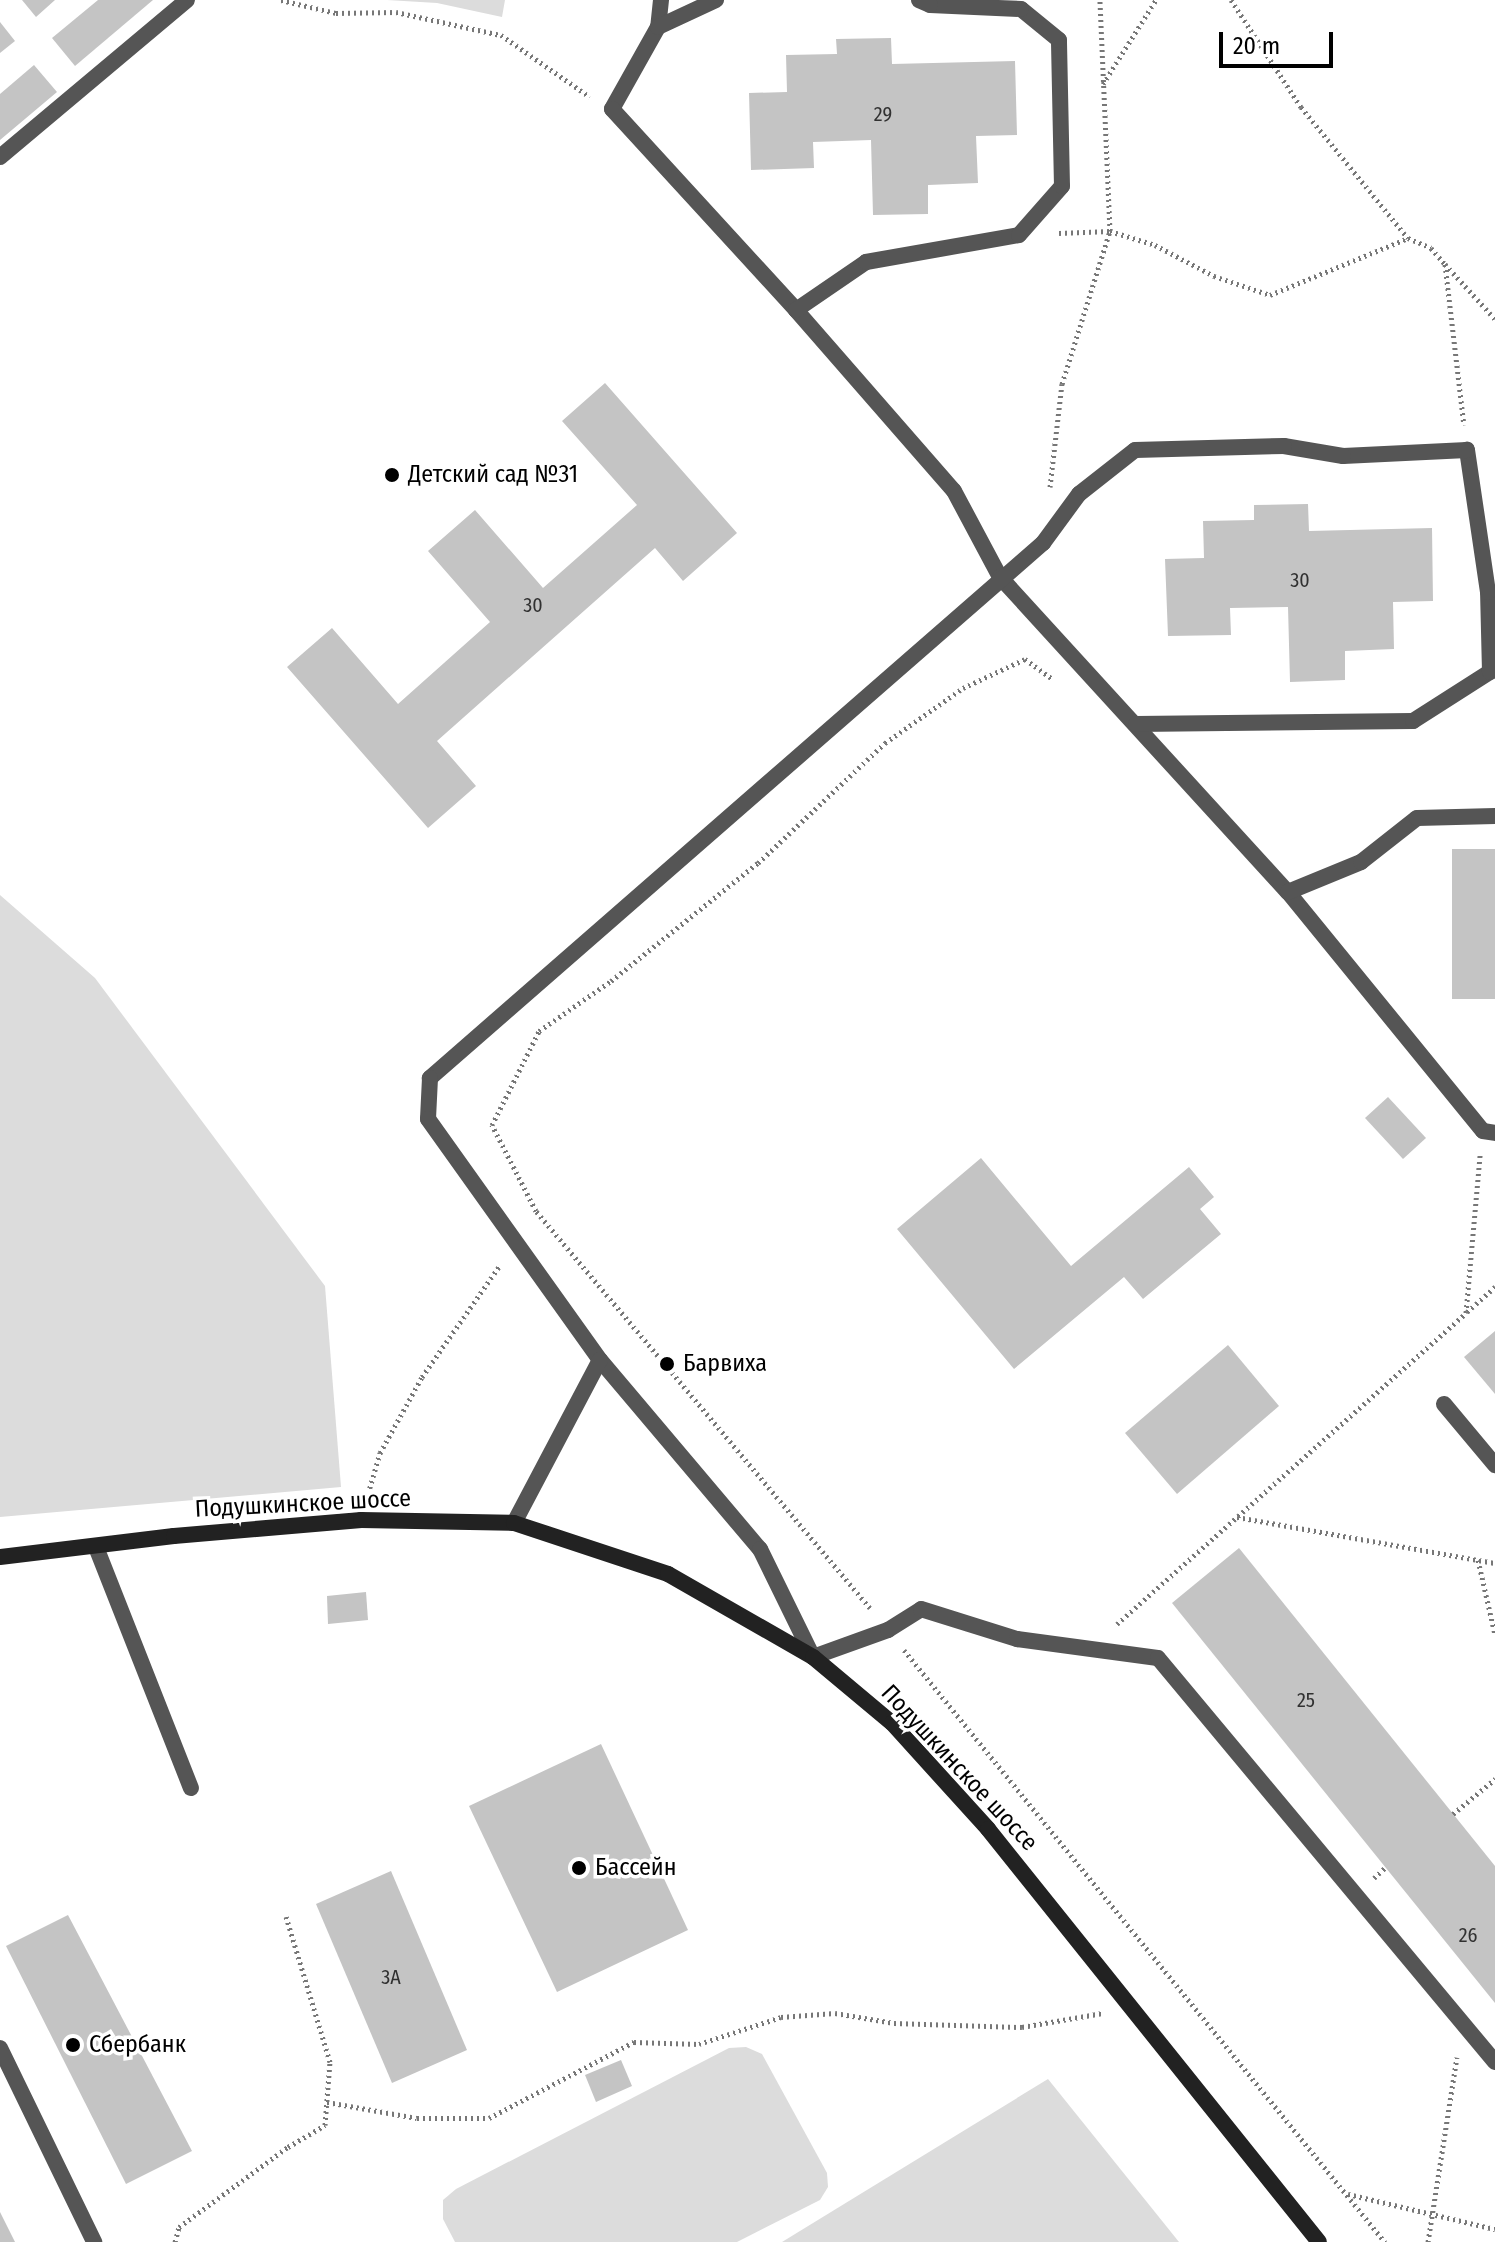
<!DOCTYPE html>
<meta charset="utf-8">
<style>
body{margin:0}
#map{position:relative;width:1495px;height:2242px;overflow:hidden;background:#fff;font-family:"Fira Sans Condensed",sans-serif}
div>[style]{position:absolute}
[style*='--x']{left:calc(var(--x)*1px);top:calc(var(--y)*1px);width:calc(var(--w)*1px);rotate:calc(var(--a)*1deg)}
.green>*{inset:0;background:#dcdcdc}
.building>*{inset:0;background:#c4c4c4}
.path>*{height:5px;margin-top:-2.5px;transform-origin:0;background:repeating-linear-gradient(90deg,#777 0 2px,transparent 0 6px)}
.lane>*{height:16px;margin:-8px;padding:0 8px;transform-origin:8px;border-radius:8px;background:#555}
.street>*{height:16px;margin:-8px;padding:0 8px;transform-origin:8px;border-radius:8px;background:#555}
.secondary>*{height:16px;margin:-8px;padding:0 8px;transform-origin:8px;border-radius:8px;background:#222}
.dots>*{width:22px;height:22px;translate:-50% -50%;box-sizing:border-box;border:4px solid #fff;border-radius:50%}
span{translate:-50% -50%;white-space:nowrap;text-align:center;line-height:1.15;-webkit-text-stroke:7px #fff;paint-order:stroke}
.number-label{font-size:20px;color:#313131}
.number-label span{-webkit-text-stroke-width:0}
.poi-label{font-size:24px;color:#000}
.left{translate:0 -50%;text-align:left}
.street-label{font-size:24px;color:#000}
.scale{position:absolute;left:1219px;top:32px;width:114px;height:36px;box-sizing:border-box;border:4px solid #000;border-top:0;padding-left:10px;font-size:24px;line-height:28px;white-space:nowrap;color:#000;-webkit-text-stroke:6px #fff;paint-order:stroke}
</style>
<div id="map">
<div class="green">
<div style="clip-path:polygon(387px 0,505px 0,502px 17px,437px 3px)"></div>
<div style="clip-path:polygon(0 895px,95px 978px,325px 1286px,341px 1487px,0 1517px)"></div>
<div style="clip-path:polygon(746px 2047px,762px 2054px,827px 2173px,828px 2187px,820px 2200px,737px 2242px,455px 2242px,443px 2219px,443px 2200px,456px 2189px,729px 2048px)"></div>
<div style="clip-path:polygon(1048px 2079px,1179px 2242px,782px 2242px)"></div>
</div>
<div class="building">
<div style="clip-path:polygon(22px 0,55px 0,36px 17px)"></div>
<div style="clip-path:polygon(98px 0,153px 0,75px 66px,52px 38px)"></div>
<div style="clip-path:polygon(0 22px,15px 41px,0 53px)"></div>
<div style="clip-path:polygon(891px 38px,892px 64px,1015px 61px,1017px 135px,976px 136px,978px 183px,928px 185px,928px 214px,873px 215px,871px 140px,813px 142px,814px 168px,751px 170px,749px 93px,787px 92px,786px 55px,837px 54px,836px 39px)"></div>
<div style="clip-path:polygon(34px 65px,57px 92px,0 140px,0 94px)"></div>
<div style="clip-path:polygon(605px 383px,737px 533px,683px 581px,655px 548px,437px 741px,476px 786px,428px 828px,287px 667px,332px 628px,398px 704px,490px 622px,428px 551px,475px 510px,543px 588px,637px 505px,562px 421px)"></div>
<div style="clip-path:polygon(1308px 504px,1309px 531px,1432px 528px,1433px 601px,1393px 602px,1394px 649px,1345px 651px,1345px 680px,1290px 682px,1288px 607px,1230px 608px,1231px 635px,1168px 636px,1165px 559px,1204px 558px,1203px 521px,1254px 520px,1254px 505px)"></div>
<div style="clip-path:polygon(1452px 849px,1495px 849px,1495px 999px,1452px 999px)"></div>
<div style="clip-path:polygon(1388px 1097px,1426px 1138px,1403px 1159px,1365px 1118px)"></div>
<div style="clip-path:polygon(981px 1158px,1071px 1266px,1189px 1167px,1214px 1197px,1200px 1209px,1221px 1234px,1143px 1299px,1124px 1277px,1014px 1369px,897px 1229px)"></div>
<div style="clip-path:polygon(1495px 1331px,1495px 1394px,1464px 1357px)"></div>
<div style="clip-path:polygon(1228px 1345px,1279px 1406px,1177px 1494px,1125px 1433px)"></div>
<div style="clip-path:polygon(1239px 1548px,1495px 1866px,1495px 2003px,1172px 1603px)"></div>
<div style="clip-path:polygon(366px 1592px,368px 1620px,328px 1624px,327px 1596px)"></div>
<div style="clip-path:polygon(601px 1744px,688px 1930px,557px 1992px,469px 1806px)"></div>
<div style="clip-path:polygon(391px 1871px,467px 2050px,392px 2083px,316px 1904px)"></div>
<div style="clip-path:polygon(68px 1915px,192px 2151px,126px 2184px,6px 1946px)"></div>
<div style="clip-path:polygon(621px 2060px,632px 2086px,596px 2102px,585px 2075px)"></div>
<div style="clip-path:polygon(0 2212px,15px 2242px,0 2242px)"></div>
</div>
<div class="path">
<div style="--x:281;--y:0;--w:57;--a:13.3"></div>
<div style="--x:336;--y:13;--w:60;--a:-1"></div>
<div style="--x:396;--y:12;--w:107;--a:12.4"></div>
<div style="--x:501;--y:35;--w:108;--a:34.9"></div>
<div style="--x:1231;--y:0;--w:128;--a:56.8"></div>
<div style="--x:1301;--y:107;--w:169;--a:50.8"></div>
<div style="--x:1103;--y:84;--w:99;--a:-57.8"></div>
<div style="--x:1059;--y:233;--w:51;--a:-2.2"></div>
<div style="--x:1110;--y:231;--w:47;--a:17.3"></div>
<div style="--x:1155;--y:245;--w:67;--a:27.7"></div>
<div style="--x:1214;--y:276;--w:59;--a:18.7"></div>
<div style="--x:1270;--y:295;--w:149;--a:-22.4"></div>
<div style="--x:1408;--y:238;--w:25;--a:23"></div>
<div style="--x:1431;--y:248;--w:21;--a:49"></div>
<div style="--x:1445;--y:264;--w:162;--a:83.3"></div>
<div style="--x:1445;--y:264;--w:74;--a:47.7"></div>
<div style="--x:1050;--y:487;--w:104;--a:-83.4"></div>
<div style="--x:1062;--y:384;--w:160;--a:-72.6"></div>
<div style="--x:1110;--y:231;--w:231;--a:-92.5"></div>
<div style="--x:1467;--y:1312;--w:38;--a:-42"></div>
<div style="--x:368;--y:1494;--w:43;--a:-73.7"></div>
<div style="--x:380;--y:1453;--w:87;--a:-61.1"></div>
<div style="--x:422;--y:1377;--w:136;--a:-55.1"></div>
<div style="--x:1237;--y:1517;--w:262;--a:10.1"></div>
<div style="--x:1478;--y:1560;--w:76;--a:77.1"></div>
<div style="--x:870;--y:1608;--w:519;--a:-130.07"></div>
<div style="--x:536;--y:1211;--w:97;--a:-117.1"></div>
<div style="--x:492;--y:1125;--w:105;--a:-63.4"></div>
<div style="--x:539;--y:1031;--w:88;--a:-34.8"></div>
<div style="--x:611;--y:981;--w:189;--a:-38.8"></div>
<div style="--x:758;--y:863;--w:175;--a:-43.4"></div>
<div style="--x:885;--y:743;--w:95;--a:-35.2"></div>
<div style="--x:963;--y:688;--w:68;--a:-25.1"></div>
<div style="--x:1025;--y:659;--w:34;--a:36"></div>
<div style="--x:1117;--y:1624;--w:467;--a:-41.7"></div>
<div style="--x:1466;--y:1313;--w:159;--a:-84.9"></div>
<div style="--x:904;--y:1650;--w:763;--a:50.91"></div>
<div style="--x:1453;--y:1814;--w:55;--a:-39.8"></div>
<div style="--x:1374;--y:1878;--w:16;--a:-43"></div>
<div style="--x:327;--y:2102;--w:91;--a:10.1"></div>
<div style="--x:417;--y:2118;--w:72;--a:0"></div>
<div style="--x:489;--y:2118;--w:164;--a:-27.7"></div>
<div style="--x:634;--y:2042;--w:65;--a:1.8"></div>
<div style="--x:699;--y:2044;--w:86;--a:-18.2"></div>
<div style="--x:781;--y:2017;--w:54;--a:-4.2"></div>
<div style="--x:835;--y:2013;--w:60;--a:9.6"></div>
<div style="--x:894;--y:2023;--w:128;--a:1.8"></div>
<div style="--x:1022;--y:2027;--w:82;--a:-9.8"></div>
<div style="--x:1348;--y:2194;--w:151;--a:13.4"></div>
<div style="--x:175;--y:2242;--w:16;--a:-75"></div>
<div style="--x:179;--y:2227;--w:135;--a:-36.3"></div>
<div style="--x:288;--y:2147;--w:43;--a:-30.7"></div>
<div style="--x:325;--y:2125;--w:63;--a:-85.5"></div>
<div style="--x:330;--y:2062;--w:152;--a:-106.8"></div>
<div style="--x:1428;--y:2242;--w:187;--a:-81.1"></div>
</div>
<div class="lane">
<div style="--x:661;--y:0;--w:27;--a:96"></div>
<div style="--x:658;--y:27;--w:94;--a:119.3"></div>
<div style="--x:612;--y:109;--w:273;--a:47.5"></div>
<div style="--x:796;--y:310;--w:240;--a:48.9"></div>
<div style="--x:954;--y:491;--w:98;--a:61.9"></div>
<div style="--x:1000;--y:577;--w:427;--a:47.6"></div>
<div style="--x:1288;--y:892;--w:308;--a:50.8"></div>
<div style="--x:1483;--y:1131;--w:12;--a:9"></div>
<div style="--x:658;--y:27;--w:64;--a:-25"></div>
<div style="--x:0;--y:157;--w:244;--a:-40"></div>
<div style="--x:796;--y:310;--w:85;--a:-34.4"></div>
<div style="--x:866;--y:262;--w:155;--a:-10"></div>
<div style="--x:1019;--y:235;--w:65;--a:-48.7"></div>
<div style="--x:1062;--y:186;--w:146;--a:-91.2"></div>
<div style="--x:1059;--y:40;--w:49;--a:-140.8"></div>
<div style="--x:1021;--y:9;--w:91;--a:-177.5"></div>
<div style="--x:930;--y:5;--w:12;--a:-156"></div>
<div style="--x:1136;--y:724;--w:277;--a:-0.6"></div>
<div style="--x:1413;--y:721;--w:91;--a:-32.5"></div>
<div style="--x:1490;--y:672;--w:80;--a:-91.4"></div>
<div style="--x:1488;--y:592;--w:144;--a:-98.4"></div>
<div style="--x:1467;--y:450;--w:124;--a:177.2"></div>
<div style="--x:1343;--y:456;--w:60;--a:-170.4"></div>
<div style="--x:1284;--y:446;--w:149;--a:178.5"></div>
<div style="--x:1135;--y:450;--w:71;--a:141.8"></div>
<div style="--x:1079;--y:494;--w:61;--a:126.3"></div>
<div style="--x:1043;--y:543;--w:814;--a:138.89"></div>
<div style="--x:430;--y:1078;--w:41;--a:92.8"></div>
<div style="--x:428;--y:1119;--w:296;--a:54.5"></div>
<div style="--x:600;--y:1360;--w:248;--a:49.8"></div>
<div style="--x:760;--y:1549;--w:120;--a:63.9"></div>
<div style="--x:813;--y:1657;--w:80;--a:-19.8"></div>
<div style="--x:888;--y:1630;--w:39;--a:-32"></div>
<div style="--x:921;--y:1609;--w:101;--a:17.4"></div>
<div style="--x:1017;--y:1639;--w:142;--a:7.7"></div>
<div style="--x:1158;--y:1658;--w:526;--a:50.17"></div>
<div style="--x:1288;--y:892;--w:79;--a:-22.3"></div>
<div style="--x:1361;--y:862;--w:71;--a:-38.2"></div>
<div style="--x:1417;--y:818;--w:78;--a:-1.5"></div>
<div style="--x:1444;--y:1404;--w:80;--a:50.1"></div>
<div style="--x:514;--y:1523;--w:184;--a:-62.2"></div>
<div style="--x:0;--y:2048;--w:216;--a:64.1"></div>
</div>
<div class="street">
<div style="--x:96;--y:1547;--w:259;--a:68.5"></div>
</div>
<div class="secondary">
<div style="--x:0;--y:1557;--w:175;--a:-6.9"></div>
<div style="--x:174;--y:1536;--w:188;--a:-4.9"></div>
<div style="--x:361;--y:1520;--w:153;--a:1.1"></div>
<div style="--x:514;--y:1523;--w:162;--a:18.3"></div>
<div style="--x:668;--y:1574;--w:167;--a:29.8"></div>
<div style="--x:813;--y:1657;--w:103;--a:39.9"></div>
<div style="--x:892;--y:1723;--w:143;--a:47.8"></div>
<div style="--x:988;--y:1829;--w:529;--a:51.29"></div>
</div>
<div class="dots">
<div style="left:392px;top:475px;background:#000"></div>
<div style="left:667px;top:1364px;background:#000"></div>
<div style="left:579px;top:1868px;background:#000"></div>
<div style="left:73px;top:2045px;background:#000"></div>
</div>
<div class="number-label">
<span style="left:883px;top:114px">29</span>
<span style="left:1300px;top:580px">30</span>
<span style="left:533px;top:605px">30</span>
<span style="left:1306px;top:1700px">25</span>
<span style="left:1468px;top:1935px">26</span>
<span style="left:391px;top:1977px">3А</span>
</div>
<div class="poi-label">
<span class="left" style="left:408px;top:475px">Детский сад №31</span>
<span class="left" style="left:683px;top:1364px">Барвиха</span>
<span class="left" style="left:595px;top:1868px">Бассейн</span>
<span class="left" style="left:89px;top:2045px">Сбербанк</span>
</div>
<div class="street-label">
<span style="left:303px;top:1504px;rotate:-3deg">Подушкинское шоссе</span>
<span style="left:959px;top:1768px;rotate:47deg">Подушкинское шоссе</span>
</div>
<div class="scale">20 m</div>
</div>
